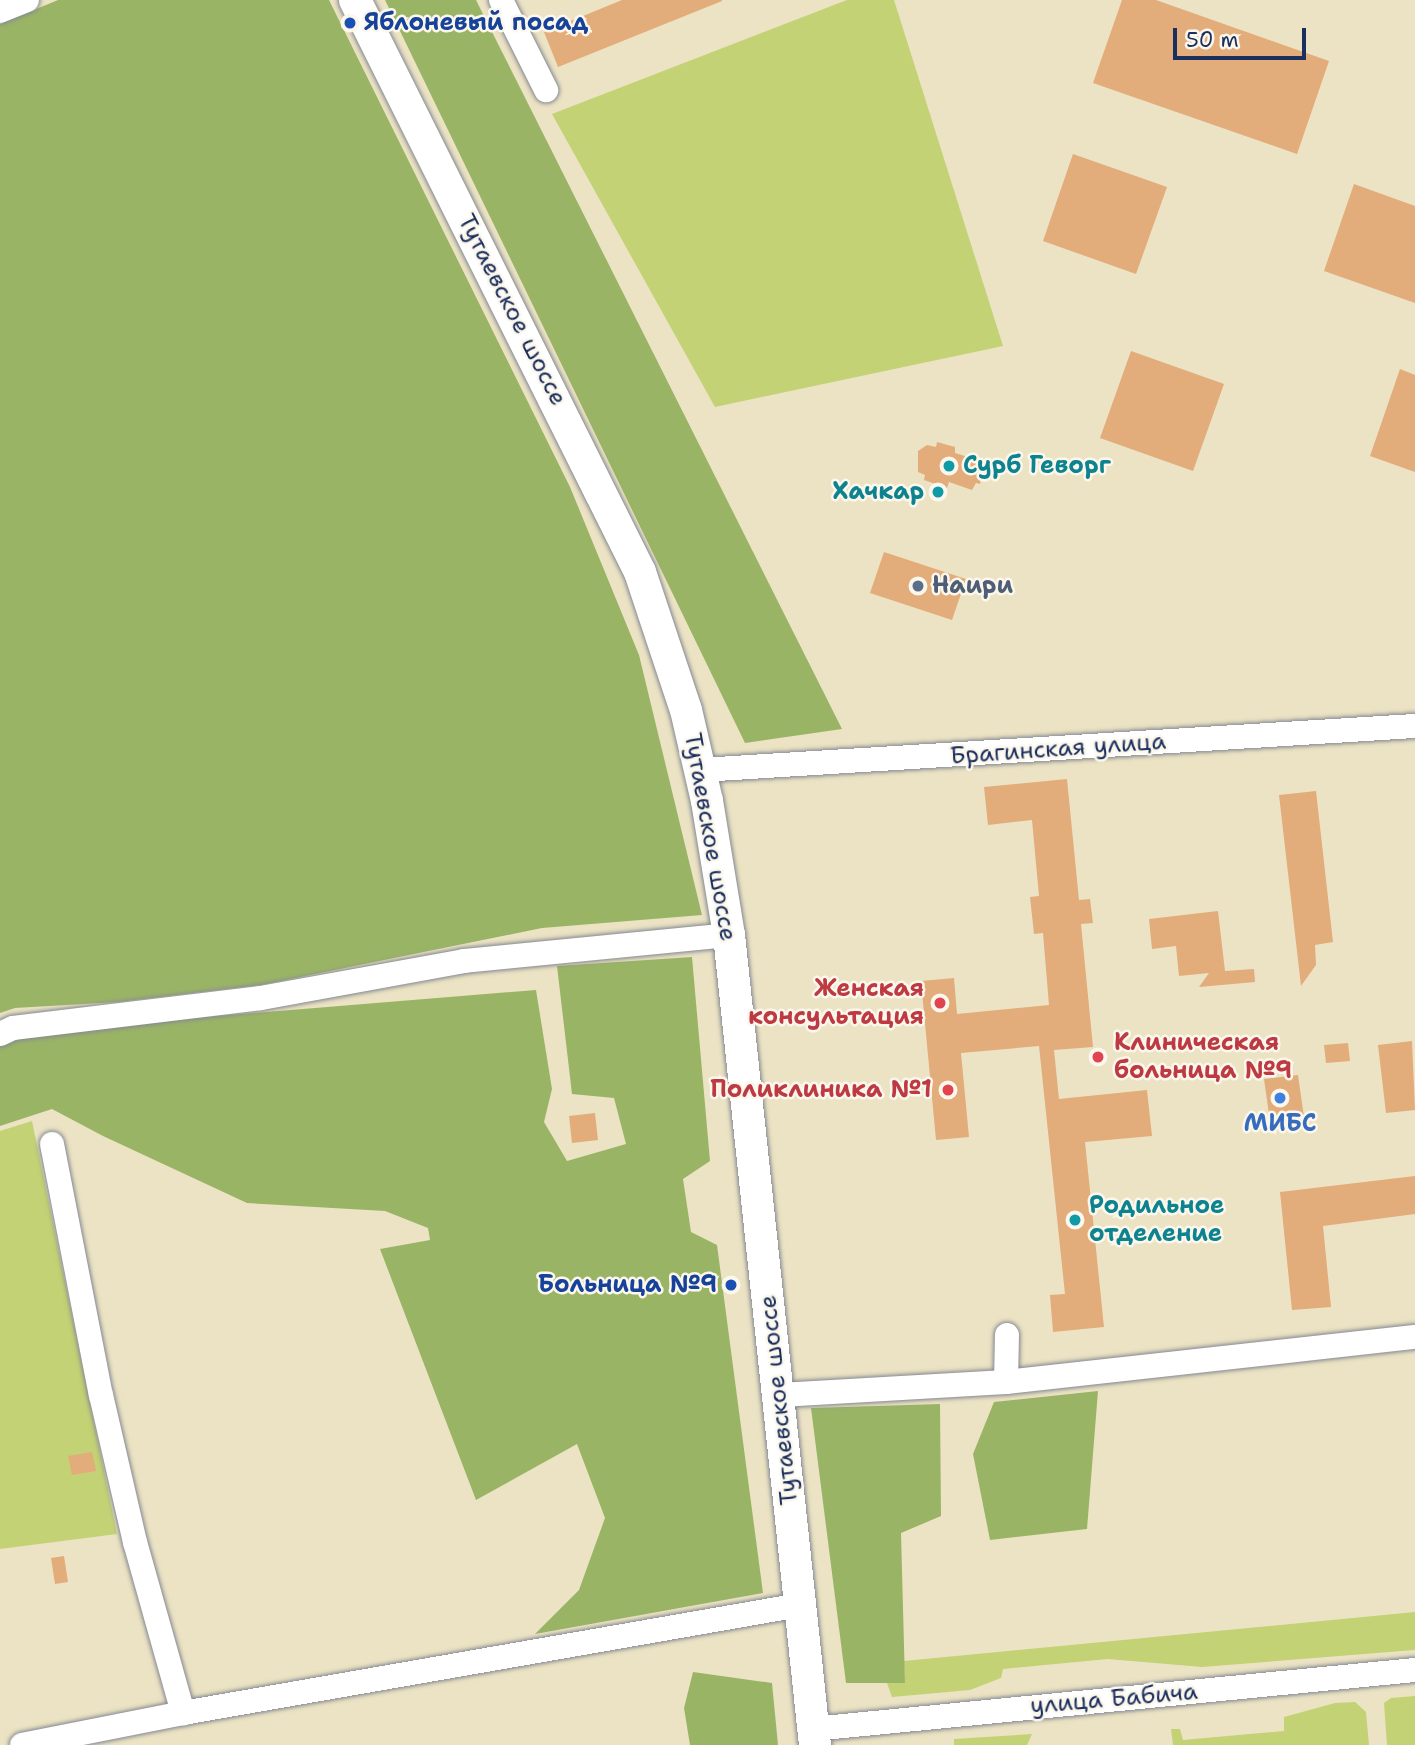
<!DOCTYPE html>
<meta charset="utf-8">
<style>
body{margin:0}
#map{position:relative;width:1415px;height:1745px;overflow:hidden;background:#ece3c4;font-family:"Shantell Sans",sans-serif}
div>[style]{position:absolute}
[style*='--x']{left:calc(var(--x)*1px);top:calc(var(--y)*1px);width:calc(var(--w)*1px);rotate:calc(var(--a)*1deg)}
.green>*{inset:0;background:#c3d274}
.forest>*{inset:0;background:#9ab466}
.building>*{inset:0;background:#e2ac7b}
.roads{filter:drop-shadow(0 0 2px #848991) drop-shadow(0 0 2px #848991)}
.minor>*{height:24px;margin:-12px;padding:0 12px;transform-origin:12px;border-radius:12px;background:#fff}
.major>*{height:32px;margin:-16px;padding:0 16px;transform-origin:16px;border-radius:16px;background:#fff}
.dots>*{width:19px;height:19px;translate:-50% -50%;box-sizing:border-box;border:4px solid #fbf7ec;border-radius:50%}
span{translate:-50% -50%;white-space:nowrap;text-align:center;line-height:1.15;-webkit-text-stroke:5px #fbf7ec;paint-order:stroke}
.transit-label{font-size:24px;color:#164399;font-weight:700}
.left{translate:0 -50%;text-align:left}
.right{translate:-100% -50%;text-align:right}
.street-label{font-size:24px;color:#1b2f5e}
.culture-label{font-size:24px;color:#0d838f;font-weight:700}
.service-label{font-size:24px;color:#4e5e75;font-weight:700}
.health-label{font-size:24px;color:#be3a42;font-weight:700}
.shop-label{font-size:24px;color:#366cbe;font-weight:700}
.scale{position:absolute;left:1173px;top:28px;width:133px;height:32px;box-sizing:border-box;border:4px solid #1b2f5e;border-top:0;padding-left:9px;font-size:21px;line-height:24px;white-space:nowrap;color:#1b2f5e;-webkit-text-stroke:5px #fbf7ec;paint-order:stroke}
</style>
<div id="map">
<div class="green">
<div style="clip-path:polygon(847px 0,894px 0,1003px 346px,715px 407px,552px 114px)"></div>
<div style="clip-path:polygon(32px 1121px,117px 1534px,0 1549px,0 1131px)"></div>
<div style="clip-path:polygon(1415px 1612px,1415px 1650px,1202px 1667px,1108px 1659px,1003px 1669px,1001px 1678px,970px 1690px,892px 1697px,887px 1683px,905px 1683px,904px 1661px)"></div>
<div style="clip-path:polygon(1415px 1696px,1415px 1745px,1387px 1745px,1384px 1703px,1391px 1698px)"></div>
<div style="clip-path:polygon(1355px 1702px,1366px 1712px,1369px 1745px,1173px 1745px,1171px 1729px,1180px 1729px,1183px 1740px,1284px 1731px,1284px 1717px,1335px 1703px)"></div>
<div style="clip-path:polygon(1032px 1734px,1027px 1745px,954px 1745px,954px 1739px)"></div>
</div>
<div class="forest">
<div style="clip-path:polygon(58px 0,329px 0,570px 487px,639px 655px,702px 915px,542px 928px,261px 985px,118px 1002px,15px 1008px,0 1013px,0 24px)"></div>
<div style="clip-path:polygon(385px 0,476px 0,842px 729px,745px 743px)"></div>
<div style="clip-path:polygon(692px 957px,710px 1161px,683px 1179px,691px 1232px,717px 1245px,763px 1593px,535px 1634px,579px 1590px,605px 1518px,577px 1444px,476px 1500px,380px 1249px,430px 1240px,428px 1228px,385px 1211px,247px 1203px,103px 1136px,52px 1109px,0 1126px,0 1043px,83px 1027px,536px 990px,552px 1089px,544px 1122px,567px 1161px,626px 1144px,614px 1098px,572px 1094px,557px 966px)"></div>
<div style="clip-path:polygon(1098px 1391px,1087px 1529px,990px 1540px,973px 1454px,994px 1402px)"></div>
<div style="clip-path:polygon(940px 1404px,941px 1516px,901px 1533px,905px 1683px,846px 1683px,811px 1408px)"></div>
<div style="clip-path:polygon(693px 1672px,772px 1683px,778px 1745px,690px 1745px,684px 1708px)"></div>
</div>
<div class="building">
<div style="clip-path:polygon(622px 0,722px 0,722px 1px,558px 67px,544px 32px)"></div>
<div style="clip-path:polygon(1122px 0,1156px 0,1329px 61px,1297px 154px,1093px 83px)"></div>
<div style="clip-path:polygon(1073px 154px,1167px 187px,1136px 274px,1043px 241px)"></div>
<div style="clip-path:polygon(1354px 184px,1415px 206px,1415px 303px,1324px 271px)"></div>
<div style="clip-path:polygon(1131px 351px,1224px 384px,1193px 471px,1100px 438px)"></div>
<div style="clip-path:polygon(1400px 369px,1415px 375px,1415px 472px,1370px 456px)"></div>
<div style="clip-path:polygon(937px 442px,955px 447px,955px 453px,981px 461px,979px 468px,984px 469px,980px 484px,976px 483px,972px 490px,949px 482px,947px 488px,924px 480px,925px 475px,918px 472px,918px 451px,927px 445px,936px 447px)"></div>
<div style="clip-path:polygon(884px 552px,966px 579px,952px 620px,870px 593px)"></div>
<div style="clip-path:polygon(1067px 779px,1079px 900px,1090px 899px,1093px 923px,1081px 924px,1093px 1047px,1054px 1050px,1059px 1099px,1147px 1090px,1152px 1136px,1085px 1142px,1104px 1327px,1053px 1332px,1050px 1295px,1065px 1294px,1039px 1046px,961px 1053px,969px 1137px,936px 1140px,921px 981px,954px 978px,957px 1014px,1049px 1005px,1043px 933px,1034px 934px,1030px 897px,1039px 896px,1032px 820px,988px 825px,984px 787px)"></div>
<div style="clip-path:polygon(1316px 791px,1333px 942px,1315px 945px,1316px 965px,1301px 986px,1279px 795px)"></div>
<div style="clip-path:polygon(1218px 911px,1225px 971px,1254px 969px,1255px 982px,1199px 987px,1209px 973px,1179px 976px,1176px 946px,1152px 949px,1149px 919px)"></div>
<div style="clip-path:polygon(1412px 1041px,1415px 1110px,1386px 1113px,1378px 1045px)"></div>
<div style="clip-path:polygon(1348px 1043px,1350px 1061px,1326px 1063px,1324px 1045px)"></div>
<div style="clip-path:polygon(1298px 1075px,1305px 1124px,1271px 1128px,1264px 1079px)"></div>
<div style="clip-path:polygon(595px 1113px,598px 1140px,572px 1143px,569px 1116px)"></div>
<div style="clip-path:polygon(1415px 1176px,1415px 1214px,1323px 1226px,1331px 1307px,1292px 1310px,1280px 1192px)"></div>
<div style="clip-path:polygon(92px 1452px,96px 1471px,72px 1475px,68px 1456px)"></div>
<div style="clip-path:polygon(64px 1556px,68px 1582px,55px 1584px,51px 1558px)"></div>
</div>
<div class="roads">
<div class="minor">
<div style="--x:501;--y:0;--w:101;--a:63.4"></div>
<div style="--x:0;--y:11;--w:29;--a:-22"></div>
<div style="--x:701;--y:770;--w:715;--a:-3.53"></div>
<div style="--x:0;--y:1034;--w:14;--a:-25"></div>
<div style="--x:13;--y:1028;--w:250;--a:-6.9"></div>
<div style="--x:261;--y:998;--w:206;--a:-10.3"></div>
<div style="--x:464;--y:961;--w:266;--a:-5.6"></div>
<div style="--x:52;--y:1144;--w:256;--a:79"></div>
<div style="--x:101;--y:1395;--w:151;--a:77"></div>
<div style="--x:135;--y:1542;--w:178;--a:74.3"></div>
<div style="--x:1006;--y:1382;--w:47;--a:-88.8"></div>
<div style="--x:780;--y:1395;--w:226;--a:-3.3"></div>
<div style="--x:1006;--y:1382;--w:411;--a:-6.3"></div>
<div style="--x:813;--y:1729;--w:605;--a:-5.6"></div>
<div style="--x:22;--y:1745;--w:164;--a:-11.2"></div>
<div style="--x:183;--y:1713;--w:626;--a:-9.93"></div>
</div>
<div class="major">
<div style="--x:355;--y:0;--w:639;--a:63.52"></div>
<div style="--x:640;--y:572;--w:145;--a:71.6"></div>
<div style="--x:686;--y:710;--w:93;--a:77"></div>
<div style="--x:707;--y:801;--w:136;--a:80.7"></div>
<div style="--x:729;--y:935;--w:815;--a:83.94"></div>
</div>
</div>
<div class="dots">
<div style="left:350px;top:23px;background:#1a4fb4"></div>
<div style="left:949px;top:466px;background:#0f9aa8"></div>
<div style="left:938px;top:492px;background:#0f9aa8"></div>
<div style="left:918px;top:586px;background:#5c6f8a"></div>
<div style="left:940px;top:1003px;background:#e0444e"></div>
<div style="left:1098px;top:1057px;background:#e0444e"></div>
<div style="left:948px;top:1090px;background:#e0444e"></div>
<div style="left:1280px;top:1098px;background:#3f7fe0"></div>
<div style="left:1075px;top:1220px;background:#0f9aa8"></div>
<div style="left:731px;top:1285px;background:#1a4fb4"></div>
</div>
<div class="transit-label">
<span class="left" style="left:364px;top:23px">Яблоневый посад</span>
<span class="right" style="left:717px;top:1285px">Больница №9</span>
</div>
<div class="street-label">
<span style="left:512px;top:310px;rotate:63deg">Тутаевское шоссе</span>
<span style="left:1058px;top:749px;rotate:-4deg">Брагинская улица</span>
<span style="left:710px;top:837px;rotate:80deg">Тутаевское шоссе</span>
<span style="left:779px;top:1400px;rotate:-96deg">Тутаевское шоссе</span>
<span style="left:1114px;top:1699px;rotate:-5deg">улица Бабича</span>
</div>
<div class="culture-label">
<span class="left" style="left:963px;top:466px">Сурб Геворг</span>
<span class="right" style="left:924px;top:492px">Хачкар</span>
<span class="left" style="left:1089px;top:1220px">Родильное<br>отделение</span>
</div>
<div class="service-label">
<span class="left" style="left:932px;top:586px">Наири</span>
</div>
<div class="health-label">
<span class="right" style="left:924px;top:1003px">Женская<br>консультация</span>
<span class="left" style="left:1114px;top:1057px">Клиническая<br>больница №9</span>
<span class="right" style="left:932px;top:1090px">Поликлиника №1</span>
</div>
<div class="shop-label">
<span style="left:1280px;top:1124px">МИБС</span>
</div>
<div class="scale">50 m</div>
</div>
